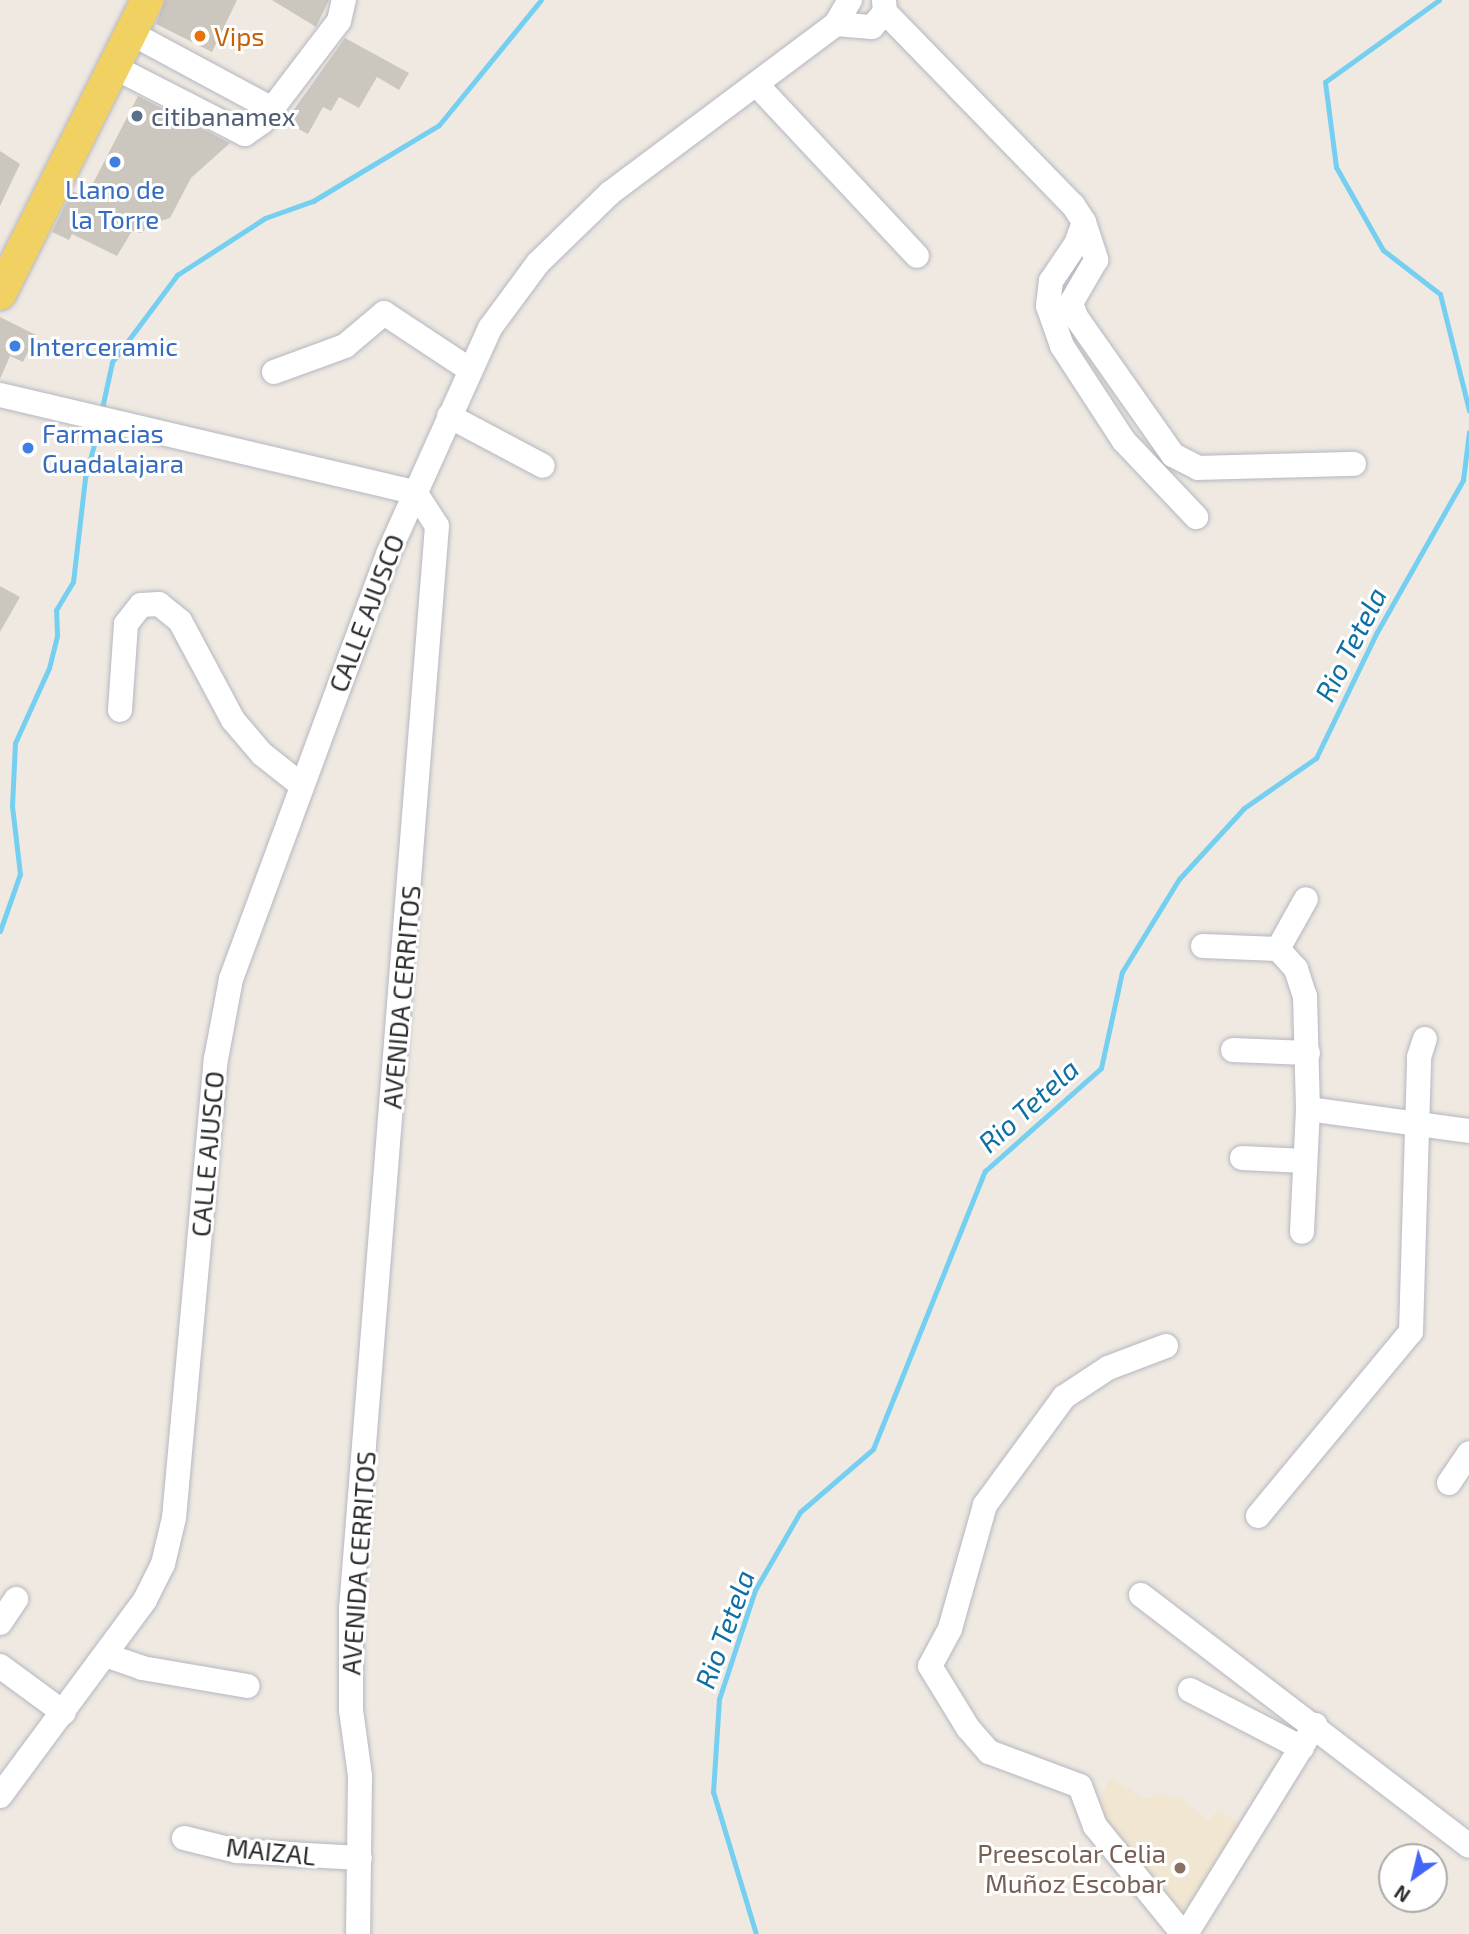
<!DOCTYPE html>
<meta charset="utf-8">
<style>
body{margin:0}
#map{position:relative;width:1469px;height:1934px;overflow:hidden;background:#efe9e1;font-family:"Exo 2",sans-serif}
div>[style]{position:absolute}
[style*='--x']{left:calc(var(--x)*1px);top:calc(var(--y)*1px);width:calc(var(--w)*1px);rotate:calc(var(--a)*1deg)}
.education>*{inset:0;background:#f0e6d1}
.stream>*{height:5px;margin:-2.5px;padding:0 2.5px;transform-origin:2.5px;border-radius:2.5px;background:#75cff0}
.building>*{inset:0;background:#cbc7bf}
.roads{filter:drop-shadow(0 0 2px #b4b7c1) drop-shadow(0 0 2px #b4b7c1)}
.minor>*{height:24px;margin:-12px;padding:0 12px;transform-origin:12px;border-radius:12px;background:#fff}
.major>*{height:32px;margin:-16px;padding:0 16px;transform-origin:16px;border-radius:16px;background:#f2d163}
.dots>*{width:19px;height:19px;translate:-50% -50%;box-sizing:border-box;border:4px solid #fff;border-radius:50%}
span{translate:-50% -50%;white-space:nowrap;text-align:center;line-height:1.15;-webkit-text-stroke:6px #fff;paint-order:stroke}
.food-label{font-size:26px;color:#c56008}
.left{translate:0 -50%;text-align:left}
.service-label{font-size:26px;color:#4e5e75}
.shop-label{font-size:26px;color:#366cbe}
.street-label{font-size:26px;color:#2e2e2e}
.education-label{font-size:26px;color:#785e54}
.right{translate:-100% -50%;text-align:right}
.water-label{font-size:28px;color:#0d6fa3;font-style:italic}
.north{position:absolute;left:1378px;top:1843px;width:70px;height:70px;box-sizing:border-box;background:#fff;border:2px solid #ababab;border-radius:50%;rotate:214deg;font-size:19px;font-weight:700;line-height:28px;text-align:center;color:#2e2e2e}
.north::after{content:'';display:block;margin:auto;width:24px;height:32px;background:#4264fb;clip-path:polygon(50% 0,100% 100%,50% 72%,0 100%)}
</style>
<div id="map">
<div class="education">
<div style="clip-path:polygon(1110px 1778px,1146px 1799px,1160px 1794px,1182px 1799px,1209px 1821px,1218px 1809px,1255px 1834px,1186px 1934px,1091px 1818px)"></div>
</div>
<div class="stream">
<div style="--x:1439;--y:0;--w:140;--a:144.3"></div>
<div style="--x:1325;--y:82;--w:86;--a:82.6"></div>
<div style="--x:1336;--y:167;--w:95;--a:60.5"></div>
<div style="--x:1383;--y:250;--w:72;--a:37.7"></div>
<div style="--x:1440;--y:294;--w:120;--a:76"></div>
<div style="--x:101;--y:413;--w:52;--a:-77.8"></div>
<div style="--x:112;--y:362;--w:109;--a:-53.2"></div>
<div style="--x:177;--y:275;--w:105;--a:-32.9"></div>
<div style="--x:265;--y:218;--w:51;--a:-19.5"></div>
<div style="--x:313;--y:201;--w:147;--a:-31.1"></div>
<div style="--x:439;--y:125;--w:161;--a:-50.8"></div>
<div style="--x:0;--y:931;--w:60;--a:-70.7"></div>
<div style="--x:20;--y:874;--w:68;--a:-96.7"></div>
<div style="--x:12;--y:806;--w:63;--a:-87.3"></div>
<div style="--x:15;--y:743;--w:82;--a:-65.6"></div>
<div style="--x:49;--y:668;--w:34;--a:-76"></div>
<div style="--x:57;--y:635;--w:25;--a:-92"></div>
<div style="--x:56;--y:610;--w:33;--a:-59"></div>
<div style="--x:73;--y:582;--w:105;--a:-83.4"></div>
<div style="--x:85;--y:478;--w:54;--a:-74.9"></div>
<div style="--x:756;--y:1934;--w:148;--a:-106.8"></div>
<div style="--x:713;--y:1792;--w:93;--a:-86.3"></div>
<div style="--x:719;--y:1699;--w:115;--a:-71.7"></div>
<div style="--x:755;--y:1590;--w:90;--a:-60"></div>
<div style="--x:800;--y:1512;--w:96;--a:-40.8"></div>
<div style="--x:873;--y:1449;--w:300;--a:-68.1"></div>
<div style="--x:985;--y:1171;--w:155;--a:-41.6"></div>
<div style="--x:1101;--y:1068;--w:98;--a:-77.7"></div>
<div style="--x:1122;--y:972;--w:109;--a:-58.5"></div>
<div style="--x:1179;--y:879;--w:96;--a:-47.5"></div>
<div style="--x:1244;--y:808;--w:88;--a:-34.8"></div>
<div style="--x:1316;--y:758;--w:140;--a:-64.2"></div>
<div style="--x:1377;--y:632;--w:175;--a:-60.5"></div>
<div style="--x:1463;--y:480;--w:48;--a:-82.9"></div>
</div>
<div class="building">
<div style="clip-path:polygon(165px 0,237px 0,212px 52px,156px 24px)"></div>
<div style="clip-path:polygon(272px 0,329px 0,316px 27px)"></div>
<div style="clip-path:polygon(345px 38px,409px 73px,399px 90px,377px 77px,359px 108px,339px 97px,331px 111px,323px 107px,308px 134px,285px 122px)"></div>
<div style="clip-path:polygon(138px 96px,230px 143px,191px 178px,170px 218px,150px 224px,141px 233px,132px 231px,117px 256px,72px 234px,69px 240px,52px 232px,72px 191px,86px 197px)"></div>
<div style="clip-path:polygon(0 151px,20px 164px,0 206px)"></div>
<div style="clip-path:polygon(0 317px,36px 335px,23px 362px,10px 356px,0 379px)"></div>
<div style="clip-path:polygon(0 586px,20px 597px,0 632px)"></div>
</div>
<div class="roads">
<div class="minor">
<div style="--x:885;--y:12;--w:269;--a:45.8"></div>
<div style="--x:1073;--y:205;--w:20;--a:57"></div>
<div style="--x:1084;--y:222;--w:23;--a:110"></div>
<div style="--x:1076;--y:244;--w:45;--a:124"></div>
<div style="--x:1051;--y:281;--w:25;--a:97"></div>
<div style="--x:1048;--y:306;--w:42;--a:70.7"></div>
<div style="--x:1062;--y:346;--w:113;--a:56.9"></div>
<div style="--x:1124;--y:441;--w:105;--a:46.5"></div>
<div style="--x:836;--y:24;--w:36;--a:5"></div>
<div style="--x:872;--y:27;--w:20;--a:-49"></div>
<div style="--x:885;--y:12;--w:12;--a:-95"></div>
<div style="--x:131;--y:33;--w:160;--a:28.3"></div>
<div style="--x:114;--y:67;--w:147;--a:27.1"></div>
<div style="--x:245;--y:134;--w:21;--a:-35"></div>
<div style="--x:262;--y:122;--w:127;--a:-52.7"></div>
<div style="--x:339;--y:21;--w:22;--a:-77"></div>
<div style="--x:757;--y:85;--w:234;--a:46.9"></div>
<div style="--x:1084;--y:222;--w:40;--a:72"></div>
<div style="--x:1096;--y:260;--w:50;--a:120.2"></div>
<div style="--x:1071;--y:303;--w:15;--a:70"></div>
<div style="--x:1076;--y:317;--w:169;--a:54.9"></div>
<div style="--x:1173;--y:455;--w:28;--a:27"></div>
<div style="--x:1198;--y:468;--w:156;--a:-1.5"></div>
<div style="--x:274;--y:372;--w:76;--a:-20.1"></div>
<div style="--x:345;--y:346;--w:51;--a:-40.2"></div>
<div style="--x:384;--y:313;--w:103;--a:33.5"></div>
<div style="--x:0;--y:395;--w:426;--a:13.2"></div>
<div style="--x:415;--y:492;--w:40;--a:57.1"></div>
<div style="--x:437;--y:526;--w:1085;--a:94.54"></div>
<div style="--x:351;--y:1608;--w:102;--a:90"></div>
<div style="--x:351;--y:1710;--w:67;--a:82.2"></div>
<div style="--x:360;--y:1776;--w:158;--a:90.7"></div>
<div style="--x:449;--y:416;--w:106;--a:28"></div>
<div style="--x:120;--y:710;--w:86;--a:-86"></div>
<div style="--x:126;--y:624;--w:24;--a:-52"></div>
<div style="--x:141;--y:605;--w:18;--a:-3"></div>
<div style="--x:159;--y:604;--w:27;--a:39"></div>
<div style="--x:180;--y:621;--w:112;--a:61.8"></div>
<div style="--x:233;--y:720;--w:45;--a:49.5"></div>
<div style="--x:262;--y:754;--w:48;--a:38.3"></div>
<div style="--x:1203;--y:946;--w:75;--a:2.3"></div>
<div style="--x:1278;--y:949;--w:27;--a:48"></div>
<div style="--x:1296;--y:969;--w:28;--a:72"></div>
<div style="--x:1305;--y:996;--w:113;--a:88.5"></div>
<div style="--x:1308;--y:1109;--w:123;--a:92.8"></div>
<div style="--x:1278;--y:949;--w:57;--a:-60.8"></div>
<div style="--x:1233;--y:1050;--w:75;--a:2.3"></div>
<div style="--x:1308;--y:1109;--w:162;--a:7.8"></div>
<div style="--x:1242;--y:1158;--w:63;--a:2.7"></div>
<div style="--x:1166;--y:1346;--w:62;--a:159.2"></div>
<div style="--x:1108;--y:1368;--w:53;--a:146.6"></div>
<div style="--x:1064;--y:1397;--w:134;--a:126.2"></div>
<div style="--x:985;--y:1505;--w:129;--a:105.8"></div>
<div style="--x:950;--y:1629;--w:42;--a:118.4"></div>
<div style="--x:930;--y:1666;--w:73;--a:58.5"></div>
<div style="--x:968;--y:1728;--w:32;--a:49"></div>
<div style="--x:989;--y:1752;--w:97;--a:20.5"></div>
<div style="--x:1080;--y:1786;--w:43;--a:69.4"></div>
<div style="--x:1095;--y:1826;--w:139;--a:50.8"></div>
<div style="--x:1449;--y:1483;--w:36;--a:-56"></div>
<div style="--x:1258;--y:1516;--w:239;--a:-50.3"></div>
<div style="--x:1411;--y:1332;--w:275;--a:-88.3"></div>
<div style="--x:1419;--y:1057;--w:19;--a:-72"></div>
<div style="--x:1141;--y:1595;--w:413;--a:37.4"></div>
<div style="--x:0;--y:1623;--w:29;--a:-56"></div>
<div style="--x:105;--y:1655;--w:39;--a:19"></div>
<div style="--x:142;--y:1668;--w:107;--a:9.7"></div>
<div style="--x:0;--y:1666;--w:79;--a:36.3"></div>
<div style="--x:1190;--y:1690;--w:126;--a:27.4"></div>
<div style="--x:0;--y:1796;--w:244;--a:-53.5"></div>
<div style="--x:145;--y:1600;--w:40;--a:-63.4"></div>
<div style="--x:163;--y:1564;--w:47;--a:-76.6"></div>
<div style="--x:174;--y:1518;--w:461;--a:-84.8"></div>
<div style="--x:216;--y:1059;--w:81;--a:-79.4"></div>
<div style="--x:231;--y:979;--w:453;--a:-69.7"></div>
<div style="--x:388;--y:554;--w:248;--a:-65.7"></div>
<div style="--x:490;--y:328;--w:81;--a:-53.6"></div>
<div style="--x:538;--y:263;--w:100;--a:-44.2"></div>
<div style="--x:610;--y:193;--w:282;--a:-36.8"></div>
<div style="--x:836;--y:24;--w:28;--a:-60"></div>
<div style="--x:184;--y:1838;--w:55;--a:13.8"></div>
<div style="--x:237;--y:1851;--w:123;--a:3.3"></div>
<div style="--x:1186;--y:1934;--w:246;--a:-58.3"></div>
</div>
<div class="major">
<div style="--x:0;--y:294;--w:329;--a:-63.4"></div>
</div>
</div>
<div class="dots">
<div style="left:200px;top:36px;background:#e8710a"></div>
<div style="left:137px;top:116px;background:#5c6f8a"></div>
<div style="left:115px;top:162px;background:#3f7fe0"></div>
<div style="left:15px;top:346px;background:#3f7fe0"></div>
<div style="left:28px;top:448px;background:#3f7fe0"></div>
<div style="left:1180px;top:1868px;background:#8d6e63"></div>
</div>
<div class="food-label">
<span class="left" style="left:214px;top:36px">Vips</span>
</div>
<div class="service-label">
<span class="left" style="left:151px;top:116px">citibanamex</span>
</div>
<div class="shop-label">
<span style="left:115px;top:204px">Llano de<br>la Torre</span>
<span class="left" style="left:29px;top:346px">Interceramic</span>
<span class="left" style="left:42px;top:448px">Farmacias<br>Guadalajara</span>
</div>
<div class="street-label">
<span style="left:366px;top:613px;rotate:-69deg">CALLE AJUSCO</span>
<span style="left:401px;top:997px;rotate:-85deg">AVENIDA CERRITOS</span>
<span style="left:207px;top:1154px;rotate:-85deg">CALLE AJUSCO</span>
<span style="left:358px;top:1563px;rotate:-86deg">AVENIDA CERRITOS</span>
<span style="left:271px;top:1851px;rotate:6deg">MAIZAL</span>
</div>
<div class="education-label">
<span class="right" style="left:1166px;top:1868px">Preescolar Celia<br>Muñoz Escobar</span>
</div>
<div class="water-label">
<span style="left:1350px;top:644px;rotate:-63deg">Rio Tetela</span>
<span style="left:1028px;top:1105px;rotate:-42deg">Rio Tetela</span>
<span style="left:724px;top:1629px;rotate:-70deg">Rio Tetela</span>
</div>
<div class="north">N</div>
</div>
